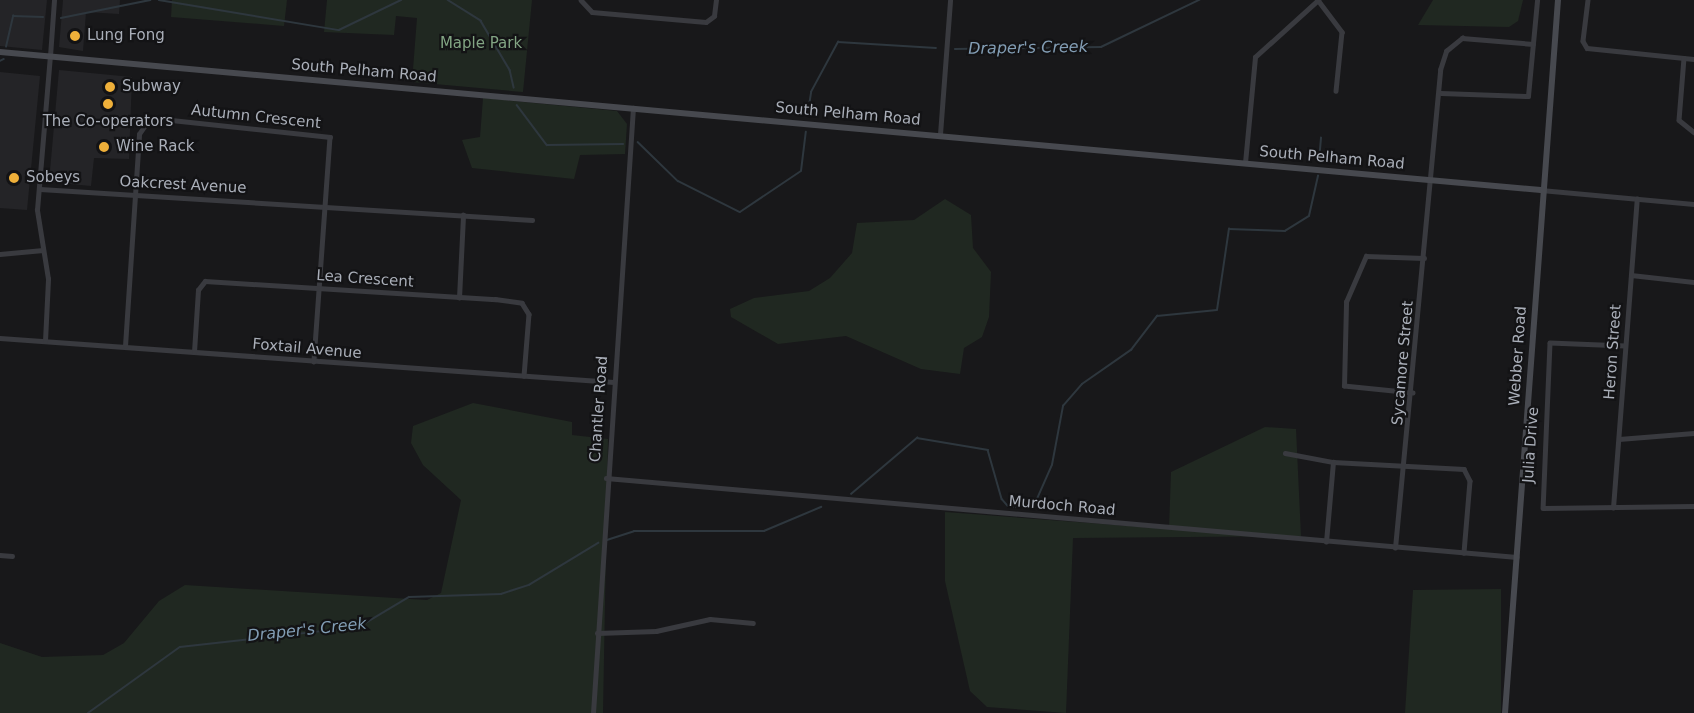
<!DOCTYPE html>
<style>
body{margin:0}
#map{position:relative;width:1694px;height:713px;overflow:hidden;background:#18181a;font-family:"DejaVu Sans",sans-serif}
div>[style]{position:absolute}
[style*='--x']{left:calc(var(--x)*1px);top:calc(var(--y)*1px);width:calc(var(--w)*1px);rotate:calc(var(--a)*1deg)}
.built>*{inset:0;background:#242427}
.green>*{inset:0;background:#202821}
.stream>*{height:1.5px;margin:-0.75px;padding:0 0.75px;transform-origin:0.75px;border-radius:0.75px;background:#2e373e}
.minor>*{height:4.5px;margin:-2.25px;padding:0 2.25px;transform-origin:2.25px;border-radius:2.25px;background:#393a3f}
.tertiary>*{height:5px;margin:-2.5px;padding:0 2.5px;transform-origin:2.5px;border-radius:2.5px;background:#393a3f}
.secondary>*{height:6px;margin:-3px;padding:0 3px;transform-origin:3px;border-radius:3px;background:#47494f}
.dots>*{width:16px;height:16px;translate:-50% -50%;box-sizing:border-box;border:3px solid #131315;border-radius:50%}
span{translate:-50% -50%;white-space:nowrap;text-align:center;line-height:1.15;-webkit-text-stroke:4.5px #131315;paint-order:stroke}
.poi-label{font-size:15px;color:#aaafb9}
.left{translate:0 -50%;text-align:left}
.park-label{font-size:15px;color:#82a483}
.street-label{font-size:15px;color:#aaafb9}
.water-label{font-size:16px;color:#829db4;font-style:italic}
</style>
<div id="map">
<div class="built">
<div style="clip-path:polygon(0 0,47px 0,42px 50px,0 46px)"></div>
<div style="clip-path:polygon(63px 0,120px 0,119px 14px,86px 12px,83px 51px,59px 47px)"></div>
<div style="clip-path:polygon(59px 70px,132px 77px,129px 159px,94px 158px,91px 186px,49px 182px)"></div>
<div style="clip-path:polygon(0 72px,40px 76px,27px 210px,0 208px)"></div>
</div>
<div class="green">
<div style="clip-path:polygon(172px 0,287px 0,284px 26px,171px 17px)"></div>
<div style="clip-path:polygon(327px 0,532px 0,523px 92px,412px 82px,417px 18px,396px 16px,394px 35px,324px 32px)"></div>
<div style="clip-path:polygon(1433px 0,1523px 0,1518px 21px,1509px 27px,1418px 25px)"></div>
<div style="clip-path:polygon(483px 98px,617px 111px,627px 124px,625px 154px,580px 155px,574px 179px,472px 168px,462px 140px,480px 137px)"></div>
<div style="clip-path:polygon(945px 199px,971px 215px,973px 248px,991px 272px,989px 317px,982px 337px,964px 348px,960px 374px,921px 369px,846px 336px,778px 344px,731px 317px,730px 309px,754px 298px,809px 291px,830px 278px,852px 253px,857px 223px,914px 220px)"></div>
<div style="clip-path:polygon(473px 403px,572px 422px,572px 435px,608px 439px,603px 713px,0 713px,0 643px,42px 657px,103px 655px,124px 643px,159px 601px,185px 585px,427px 600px,441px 593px,461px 500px,423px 465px,411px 443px,413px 426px)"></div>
<div style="clip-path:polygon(1265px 427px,1296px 429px,1301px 536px,1073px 538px,1066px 713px,987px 707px,970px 691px,945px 581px,945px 512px,1169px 529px,1171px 472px)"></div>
<div style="clip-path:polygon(1501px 589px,1501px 713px,1405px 713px,1413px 590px)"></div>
</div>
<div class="stream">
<div style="--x:159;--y:0;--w:182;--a:9.5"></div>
<div style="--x:339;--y:30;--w:69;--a:-25.8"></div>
<div style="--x:448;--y:0;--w:39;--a:32"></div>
<div style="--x:481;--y:21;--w:57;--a:59.4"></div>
<div style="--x:510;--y:70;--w:18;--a:77"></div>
<div style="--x:61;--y:18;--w:91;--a:-11.4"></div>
<div style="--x:6;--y:47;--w:32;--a:-77"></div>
<div style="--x:13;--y:16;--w:30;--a:2"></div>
<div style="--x:955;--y:49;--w:146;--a:-0.8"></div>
<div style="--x:1101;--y:47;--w:109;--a:-25.6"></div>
<div style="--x:0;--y:61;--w:4;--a:-27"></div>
<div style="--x:517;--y:105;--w:50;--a:53.1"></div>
<div style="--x:547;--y:145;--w:76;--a:-0.8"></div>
<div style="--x:808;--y:112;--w:20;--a:-81"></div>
<div style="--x:811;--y:92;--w:57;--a:-61.6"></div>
<div style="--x:838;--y:42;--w:98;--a:3.5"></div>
<div style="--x:638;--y:142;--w:56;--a:44.3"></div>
<div style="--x:678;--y:181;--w:69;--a:26.6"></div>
<div style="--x:740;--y:212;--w:73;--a:-33.9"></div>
<div style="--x:801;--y:171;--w:39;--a:-83"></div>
<div style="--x:1319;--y:161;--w:23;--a:-85"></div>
<div style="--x:851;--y:494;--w:87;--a:-40.3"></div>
<div style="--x:917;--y:438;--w:72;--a:9.6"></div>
<div style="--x:988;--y:450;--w:51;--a:74.1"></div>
<div style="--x:1002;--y:499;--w:9;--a:49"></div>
<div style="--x:1008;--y:506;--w:25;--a:5"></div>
<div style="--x:1033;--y:508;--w:47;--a:-66.2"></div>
<div style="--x:1052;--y:465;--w:60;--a:-79.4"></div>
<div style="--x:1063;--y:406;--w:29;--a:-49"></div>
<div style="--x:1082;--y:384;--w:60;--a:-34.8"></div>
<div style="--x:1131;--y:350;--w:43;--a:-52.6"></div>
<div style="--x:1157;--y:316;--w:60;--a:-5.7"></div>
<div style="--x:1217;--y:310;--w:82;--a:-81.6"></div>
<div style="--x:1229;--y:229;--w:56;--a:2"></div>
<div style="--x:1285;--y:231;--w:28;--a:-32"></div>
<div style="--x:1309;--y:216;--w:41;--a:-77.3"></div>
<div style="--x:607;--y:540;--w:28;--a:-18"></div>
<div style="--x:634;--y:531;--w:130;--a:0"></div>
<div style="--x:764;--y:531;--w:62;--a:-22.8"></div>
<div style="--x:88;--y:713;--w:113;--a:-35.7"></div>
<div style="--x:180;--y:647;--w:180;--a:-6.4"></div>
<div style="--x:359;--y:627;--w:58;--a:-31"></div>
<div style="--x:409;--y:597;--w:92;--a:-1.9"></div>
<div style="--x:501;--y:594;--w:29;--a:-18"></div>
<div style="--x:529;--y:585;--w:81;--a:-31.3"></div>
</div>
<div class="minor">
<div style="--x:581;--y:0;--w:16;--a:47"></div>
<div style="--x:592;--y:12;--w:114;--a:5"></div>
<div style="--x:706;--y:22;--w:10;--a:-37"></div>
<div style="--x:714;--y:16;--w:16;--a:-83"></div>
<div style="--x:1318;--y:0;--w:40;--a:53"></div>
<div style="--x:1342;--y:32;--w:59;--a:95.8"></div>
<div style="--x:1588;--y:0;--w:41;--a:97"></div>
<div style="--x:1583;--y:41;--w:8;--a:60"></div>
<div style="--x:1587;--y:48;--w:108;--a:5.9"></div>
<div style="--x:1684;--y:58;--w:62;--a:94.6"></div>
<div style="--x:1679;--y:120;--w:19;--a:39"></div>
<div style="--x:1441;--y:93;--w:87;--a:2"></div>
<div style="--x:1528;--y:96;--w:96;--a:-84.6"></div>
<div style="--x:1245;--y:163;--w:106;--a:-84.6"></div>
<div style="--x:1255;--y:57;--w:85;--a:-42.1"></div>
<div style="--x:40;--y:189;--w:493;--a:3.6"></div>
<div style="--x:1541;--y:190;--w:154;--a:5.2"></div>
<div style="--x:0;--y:254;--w:43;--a:-5.3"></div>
<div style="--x:1631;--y:275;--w:63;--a:6.3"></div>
<div style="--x:459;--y:298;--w:83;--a:-87.2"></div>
<div style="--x:0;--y:338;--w:615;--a:4.11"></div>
<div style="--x:45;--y:341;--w:62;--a:-87.2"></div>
<div style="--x:48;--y:279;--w:70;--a:-99.1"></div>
<div style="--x:37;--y:210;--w:155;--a:-85.2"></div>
<div style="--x:125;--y:346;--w:212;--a:-86.2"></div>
<div style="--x:139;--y:134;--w:16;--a:-55"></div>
<div style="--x:148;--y:121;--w:14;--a:-8"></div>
<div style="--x:162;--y:119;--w:169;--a:6.1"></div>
<div style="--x:330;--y:137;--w:225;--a:94.1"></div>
<div style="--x:1625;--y:346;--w:75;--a:-177.7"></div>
<div style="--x:1550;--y:343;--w:165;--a:92.4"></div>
<div style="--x:1543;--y:508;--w:151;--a:-0.8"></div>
<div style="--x:194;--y:352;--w:62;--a:-86.3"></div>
<div style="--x:198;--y:290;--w:11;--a:-52"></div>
<div style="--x:205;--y:281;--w:291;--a:3.6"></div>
<div style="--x:495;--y:299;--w:27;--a:8"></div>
<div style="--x:522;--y:303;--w:13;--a:58"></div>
<div style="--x:529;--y:314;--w:62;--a:94.6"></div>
<div style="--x:1413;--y:393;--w:69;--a:-174.2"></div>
<div style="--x:1344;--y:386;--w:84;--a:-88.6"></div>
<div style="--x:1346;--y:302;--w:50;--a:-66.5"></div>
<div style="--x:1366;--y:256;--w:58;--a:2"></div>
<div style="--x:1619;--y:439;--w:75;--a:-4.6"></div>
<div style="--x:1285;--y:453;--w:49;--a:10.6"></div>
<div style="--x:1333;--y:462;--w:131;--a:3.1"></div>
<div style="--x:1464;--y:469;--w:13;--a:63"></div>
<div style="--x:1470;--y:481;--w:72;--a:94.8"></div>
<div style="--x:606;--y:478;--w:914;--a:4.96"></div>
<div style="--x:1613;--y:508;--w:310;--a:-85.6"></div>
<div style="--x:1326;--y:542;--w:80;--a:-85"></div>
<div style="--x:1395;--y:548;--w:480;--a:-84.6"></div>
<div style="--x:1440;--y:70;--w:20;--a:-72"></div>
<div style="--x:1446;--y:51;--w:21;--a:-39"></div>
<div style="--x:1462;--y:38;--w:71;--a:4.8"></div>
<div style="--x:0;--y:555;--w:12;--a:5"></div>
<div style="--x:597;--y:633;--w:59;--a:-1.9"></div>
<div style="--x:656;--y:631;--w:55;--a:-12.5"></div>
<div style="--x:710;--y:619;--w:43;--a:5.3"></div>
<div style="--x:593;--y:713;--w:606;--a:-86.22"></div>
</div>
<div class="tertiary">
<div style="--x:50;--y:56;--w:56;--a:-85.9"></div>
<div style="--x:940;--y:134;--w:134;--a:-85.7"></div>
</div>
<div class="secondary">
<div style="--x:0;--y:52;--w:1547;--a:5.12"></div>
<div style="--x:1505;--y:713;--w:715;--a:-85.75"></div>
</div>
<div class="dots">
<div style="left:75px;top:36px;background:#efb03a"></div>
<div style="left:110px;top:87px;background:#efb03a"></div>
<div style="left:108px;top:104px;background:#efb03a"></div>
<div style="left:104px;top:147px;background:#efb03a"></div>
<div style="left:14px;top:178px;background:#efb03a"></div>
</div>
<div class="poi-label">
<span class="left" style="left:87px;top:36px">Lung Fong</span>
<span class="left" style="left:122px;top:87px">Subway</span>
<span style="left:108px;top:122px">The Co-operators</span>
<span class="left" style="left:116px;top:147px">Wine Rack</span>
<span class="left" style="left:26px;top:178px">Sobeys</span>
</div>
<div class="park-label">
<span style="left:481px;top:44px">Maple Park</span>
</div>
<div class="street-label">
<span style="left:364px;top:71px;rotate:5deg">South Pelham Road</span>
<span style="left:848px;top:114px;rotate:5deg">South Pelham Road</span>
<span style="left:256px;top:117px;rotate:6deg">Autumn Crescent</span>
<span style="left:1332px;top:158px;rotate:5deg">South Pelham Road</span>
<span style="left:183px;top:185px;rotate:3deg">Oakcrest Avenue</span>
<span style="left:365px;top:279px;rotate:4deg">Lea Crescent</span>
<span style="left:307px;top:349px;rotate:5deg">Foxtail Avenue</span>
<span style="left:1613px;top:352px;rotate:-86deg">Heron Street</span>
<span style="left:1518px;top:356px;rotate:-86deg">Webber Road</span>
<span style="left:1403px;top:363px;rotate:-85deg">Sycamore Street</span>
<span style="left:599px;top:409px;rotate:-86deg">Chantler Road</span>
<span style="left:1531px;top:445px;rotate:-86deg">Julia Drive</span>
<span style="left:1062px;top:506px;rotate:5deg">Murdoch Road</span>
</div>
<div class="water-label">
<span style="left:1028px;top:48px;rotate:-1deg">Draper's Creek</span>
<span style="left:307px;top:630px;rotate:-6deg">Draper's Creek</span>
</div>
</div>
